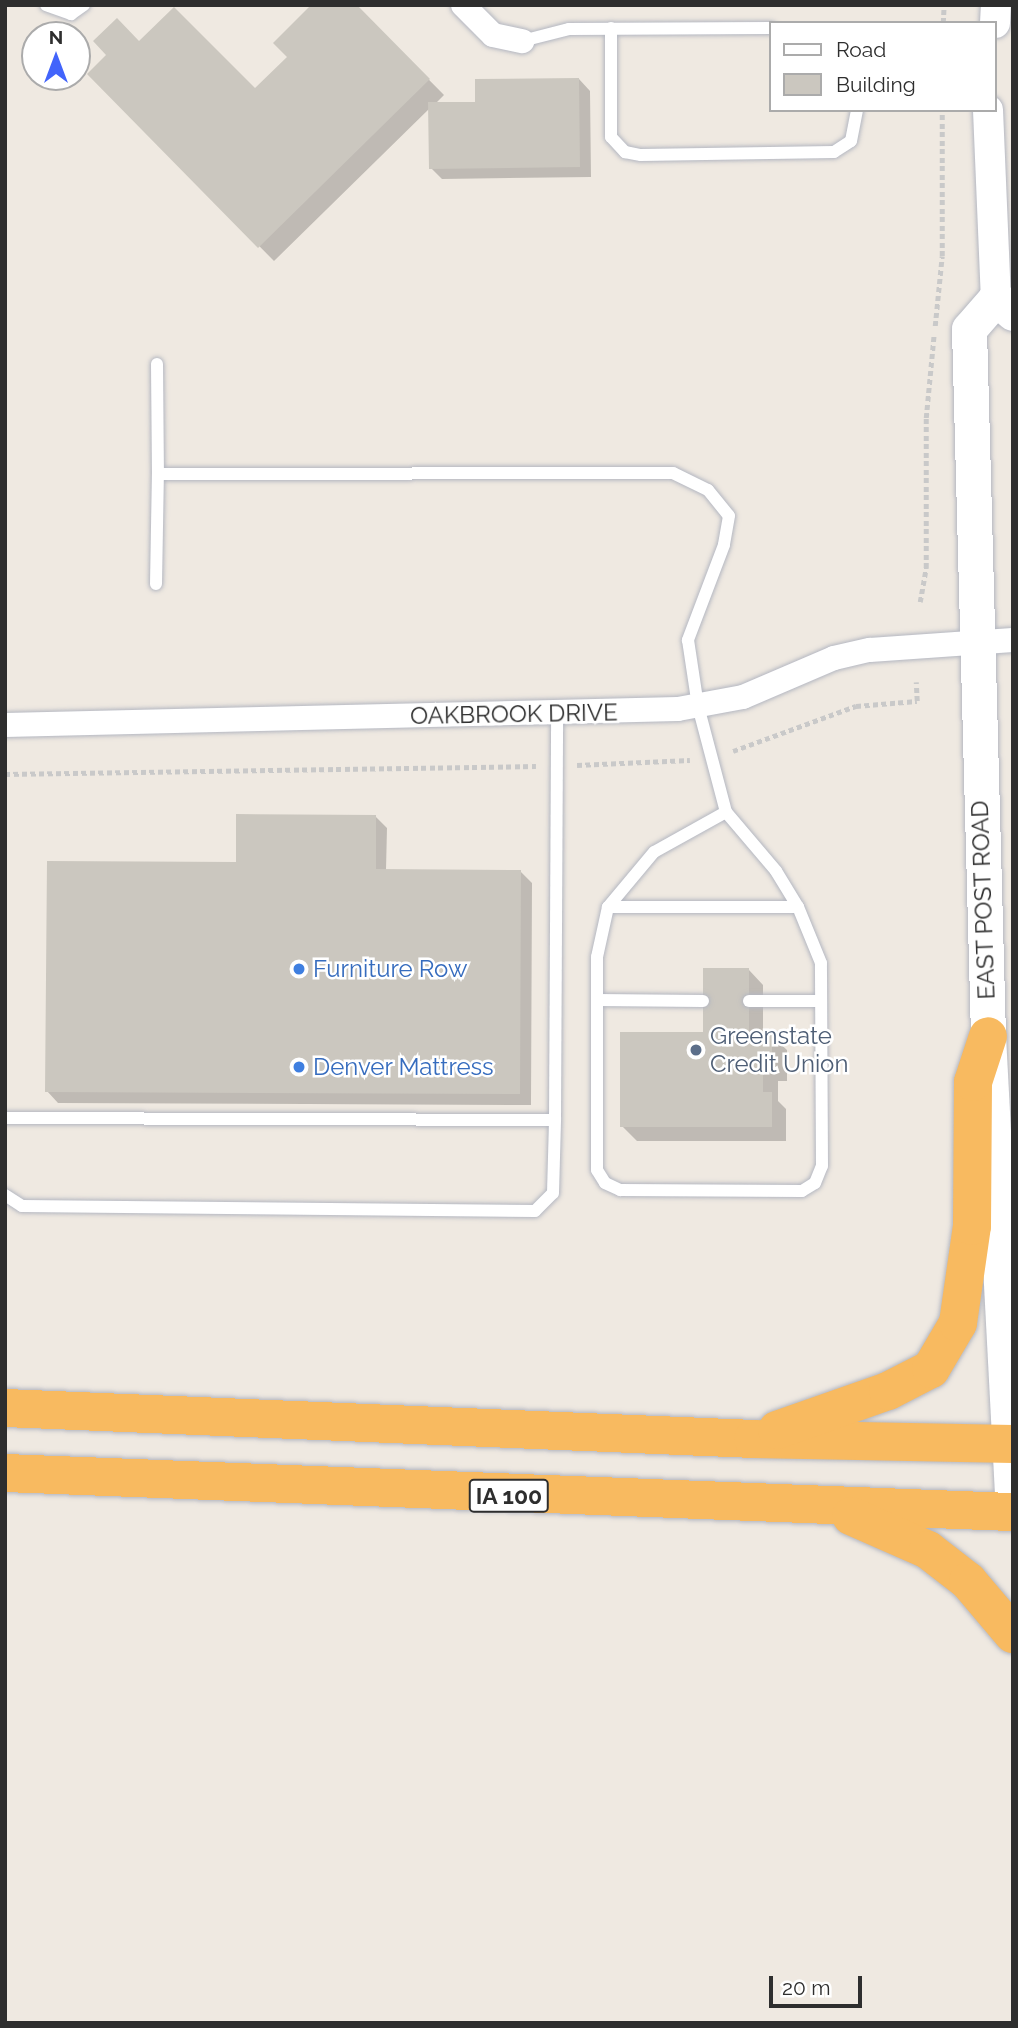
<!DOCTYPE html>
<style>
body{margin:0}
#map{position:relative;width:1018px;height:2028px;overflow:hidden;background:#efe9e1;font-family:Raleway,sans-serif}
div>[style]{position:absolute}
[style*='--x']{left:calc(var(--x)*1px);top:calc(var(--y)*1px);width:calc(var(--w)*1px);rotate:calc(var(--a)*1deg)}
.shadow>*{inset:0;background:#0003}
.building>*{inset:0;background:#cbc7bf}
.path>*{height:4.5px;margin-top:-2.25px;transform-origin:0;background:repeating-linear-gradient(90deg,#c9c9c9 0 5px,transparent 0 8.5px)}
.roads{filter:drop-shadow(0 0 2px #b4b7c1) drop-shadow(0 0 2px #b4b7c1)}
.service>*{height:12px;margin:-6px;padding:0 6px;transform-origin:6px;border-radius:6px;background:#fff}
.minor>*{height:24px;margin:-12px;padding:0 12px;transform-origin:12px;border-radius:12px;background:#fff}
.tertiary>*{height:30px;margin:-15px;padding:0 15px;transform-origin:15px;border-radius:15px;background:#fff}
.secondary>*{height:35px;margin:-17.5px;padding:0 17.5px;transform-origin:17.5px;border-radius:17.5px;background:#fff}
.trunk>*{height:38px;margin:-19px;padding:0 19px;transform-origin:19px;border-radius:19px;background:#f8ba60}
.dots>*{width:19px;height:19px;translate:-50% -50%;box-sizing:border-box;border:4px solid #fff;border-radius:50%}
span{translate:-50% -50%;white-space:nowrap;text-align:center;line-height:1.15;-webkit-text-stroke:5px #fff;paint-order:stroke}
.shield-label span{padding:2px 5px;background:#fff;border:2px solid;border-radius:5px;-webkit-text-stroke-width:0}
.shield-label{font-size:23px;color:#2e2e2e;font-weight:700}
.street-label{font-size:24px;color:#2e2e2e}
.shop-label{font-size:24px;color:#366cbe}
.left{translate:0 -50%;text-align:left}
.service-label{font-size:24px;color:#4e5e75}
.frame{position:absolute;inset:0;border:7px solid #2e2e2e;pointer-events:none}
.legend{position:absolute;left:769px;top:21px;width:228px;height:91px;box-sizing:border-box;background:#fff;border:2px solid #ababab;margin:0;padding:9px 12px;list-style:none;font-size:21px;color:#2e2e2e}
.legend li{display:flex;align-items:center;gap:14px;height:35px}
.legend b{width:35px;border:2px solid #ababab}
.north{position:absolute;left:21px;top:21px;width:70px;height:70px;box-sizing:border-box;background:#fff;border:2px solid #ababab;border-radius:50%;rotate:0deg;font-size:19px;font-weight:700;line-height:28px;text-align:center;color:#2e2e2e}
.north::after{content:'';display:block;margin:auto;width:24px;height:32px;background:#4264fb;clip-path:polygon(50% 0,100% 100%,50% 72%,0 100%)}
.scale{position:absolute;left:769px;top:1976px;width:93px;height:32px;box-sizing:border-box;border:4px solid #2e2e2e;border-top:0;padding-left:9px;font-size:21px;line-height:24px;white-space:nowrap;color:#2e2e2e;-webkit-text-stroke:5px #fff;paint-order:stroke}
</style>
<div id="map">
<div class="shadow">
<div style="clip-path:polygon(355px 5px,444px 95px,435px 104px,477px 103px,579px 79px,590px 91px,591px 177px,442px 179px,431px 168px,430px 108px,274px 261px,89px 74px,139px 43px,255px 91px)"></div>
<div style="clip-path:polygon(375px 816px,387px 828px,386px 870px,520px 871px,532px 883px,531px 1105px,58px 1103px,47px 1091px,237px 864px)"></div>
<div style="clip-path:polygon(749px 970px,763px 985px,763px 1036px,772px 1036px,787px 1050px,787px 1081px,778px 1081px,778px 1101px,786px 1109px,786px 1141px,637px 1141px,622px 1126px,705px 1034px)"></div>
</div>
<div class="building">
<div style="clip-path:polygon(311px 5px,357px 5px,430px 79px,258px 248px,87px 74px,106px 55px,93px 41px,117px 18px,139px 41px,174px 7px,255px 88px,287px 57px,273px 43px)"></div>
<div style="clip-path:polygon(579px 78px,580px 167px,429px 169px,428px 102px,475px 102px,475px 79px)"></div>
<div style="clip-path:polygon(236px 814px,376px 815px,376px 869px,521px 870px,520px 1094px,45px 1092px,47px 861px,236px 862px)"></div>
<div style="clip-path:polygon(703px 968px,749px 968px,749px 1034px,772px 1034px,772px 1067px,763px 1067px,763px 1092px,772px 1092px,772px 1127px,620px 1127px,620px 1032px,703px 1032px)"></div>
</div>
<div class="path">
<div style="--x:943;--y:23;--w:18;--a:-87"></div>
<div style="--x:935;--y:326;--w:70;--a:-84.3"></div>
<div style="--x:942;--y:256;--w:146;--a:-90"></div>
<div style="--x:920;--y:602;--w:35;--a:-80"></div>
<div style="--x:926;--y:568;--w:150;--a:-90"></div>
<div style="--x:926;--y:418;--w:84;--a:-84.6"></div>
<div style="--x:733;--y:751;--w:131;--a:-20.1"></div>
<div style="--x:856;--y:706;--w:61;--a:-4.7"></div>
<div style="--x:917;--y:701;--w:19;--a:-93"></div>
<div style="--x:577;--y:765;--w:113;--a:-2.5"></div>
<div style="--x:5;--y:774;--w:531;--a:-0.86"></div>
</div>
<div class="roads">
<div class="service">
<div style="--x:46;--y:5;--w:27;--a:20"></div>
<div style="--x:71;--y:14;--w:16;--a:-35"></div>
<div style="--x:611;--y:28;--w:109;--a:90"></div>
<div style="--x:611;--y:137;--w:21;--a:47"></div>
<div style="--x:625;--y:152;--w:16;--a:11"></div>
<div style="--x:641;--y:155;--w:193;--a:-0.9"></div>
<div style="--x:834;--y:152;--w:20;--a:-33"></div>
<div style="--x:851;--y:141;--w:32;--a:-79"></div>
<div style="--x:522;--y:41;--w:49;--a:-14.3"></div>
<div style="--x:569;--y:29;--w:202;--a:-0.3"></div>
<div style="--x:157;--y:364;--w:110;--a:89.5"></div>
<div style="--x:156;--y:584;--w:110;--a:-89"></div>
<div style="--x:158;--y:474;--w:515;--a:-0.11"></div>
<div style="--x:673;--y:473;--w:39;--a:26"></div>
<div style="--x:708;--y:490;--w:33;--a:51"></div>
<div style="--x:729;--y:516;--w:29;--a:100"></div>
<div style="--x:724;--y:545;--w:102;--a:110.8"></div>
<div style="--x:688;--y:640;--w:67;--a:81.4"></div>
<div style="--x:698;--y:706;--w:110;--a:75.2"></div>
<div style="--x:726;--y:812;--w:77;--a:49.7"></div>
<div style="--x:776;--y:871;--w:42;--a:58.6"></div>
<div style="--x:798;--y:907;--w:190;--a:180"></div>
<div style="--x:726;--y:812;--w:82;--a:150.9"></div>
<div style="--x:654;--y:852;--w:72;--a:129.9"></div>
<div style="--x:608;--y:907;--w:51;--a:102.4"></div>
<div style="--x:597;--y:957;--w:213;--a:90"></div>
<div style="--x:597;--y:1170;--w:15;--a:58"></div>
<div style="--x:605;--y:1183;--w:17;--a:25"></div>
<div style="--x:620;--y:1190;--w:182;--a:0.3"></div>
<div style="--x:802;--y:1191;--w:15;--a:-32"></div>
<div style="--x:815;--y:1183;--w:18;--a:-68"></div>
<div style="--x:822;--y:1166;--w:203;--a:-90.3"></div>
<div style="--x:821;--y:963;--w:61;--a:-112.3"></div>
<div style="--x:597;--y:1000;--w:106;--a:0.5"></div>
<div style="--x:749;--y:1001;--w:72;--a:0"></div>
<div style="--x:5;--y:1118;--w:550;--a:0.21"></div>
<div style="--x:555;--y:1120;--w:407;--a:-89.7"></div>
<div style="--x:5;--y:1195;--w:20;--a:33"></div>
<div style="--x:22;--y:1206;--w:513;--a:0.56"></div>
<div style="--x:535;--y:1211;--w:25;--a:-45"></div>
<div style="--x:553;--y:1193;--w:73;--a:-88.4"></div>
</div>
<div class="minor">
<div style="--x:463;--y:5;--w:42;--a:45"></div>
<div style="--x:493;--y:35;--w:30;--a:12"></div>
<div style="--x:5;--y:725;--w:673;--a:-1.36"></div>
<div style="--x:678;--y:709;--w:66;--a:-10.5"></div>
<div style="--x:743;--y:697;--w:99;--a:-23.2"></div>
<div style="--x:834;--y:658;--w:37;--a:-13"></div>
<div style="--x:870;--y:650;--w:143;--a:-4"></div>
</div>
<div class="tertiary">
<div style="--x:995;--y:23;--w:18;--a:-87"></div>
<div style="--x:988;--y:110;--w:188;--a:87.6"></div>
</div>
<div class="secondary">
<div style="--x:1013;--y:313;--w:23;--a:-139"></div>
<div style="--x:996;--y:298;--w:41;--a:131.1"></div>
<div style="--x:969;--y:329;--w:707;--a:88.46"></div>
<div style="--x:988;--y:1036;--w:477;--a:87"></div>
</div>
<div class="trunk">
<div style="--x:5;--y:1408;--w:749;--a:2.37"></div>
<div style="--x:753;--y:1439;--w:260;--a:1.1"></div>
<div style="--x:777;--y:1430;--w:118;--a:-19.4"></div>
<div style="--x:888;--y:1391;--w:48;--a:-27.1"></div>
<div style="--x:931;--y:1369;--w:53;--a:-59.6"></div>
<div style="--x:958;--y:1323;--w:98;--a:-81.8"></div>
<div style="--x:972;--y:1226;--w:144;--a:-89.6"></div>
<div style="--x:973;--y:1082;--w:48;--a:-71.9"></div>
<div style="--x:5;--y:1473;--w:1009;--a:2.22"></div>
<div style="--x:851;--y:1516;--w:84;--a:23.8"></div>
<div style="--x:928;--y:1550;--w:51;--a:37.8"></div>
<div style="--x:968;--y:1581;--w:70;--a:49.7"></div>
</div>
</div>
<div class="dots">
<div style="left:299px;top:969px;background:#3f7fe0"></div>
<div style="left:696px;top:1050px;background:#5c6f8a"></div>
<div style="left:299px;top:1067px;background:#3f7fe0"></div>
</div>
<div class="shield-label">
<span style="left:509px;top:1496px">IA 100</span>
</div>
<div class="street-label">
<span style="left:514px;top:714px;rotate:-1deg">OAKBROOK DRIVE</span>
<span style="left:983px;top:900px;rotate:-92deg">EAST POST ROAD</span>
</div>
<div class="shop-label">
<span class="left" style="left:313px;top:969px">Furniture Row</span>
<span class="left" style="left:313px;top:1067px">Denver Mattress</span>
</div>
<div class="service-label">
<span class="left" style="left:710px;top:1050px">Greenstate<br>Credit Union</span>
</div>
<div class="frame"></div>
<ul class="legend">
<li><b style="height:9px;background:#fff"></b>Road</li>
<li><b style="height:19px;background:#cbc7bf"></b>Building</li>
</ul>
<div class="north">N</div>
<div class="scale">20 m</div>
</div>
